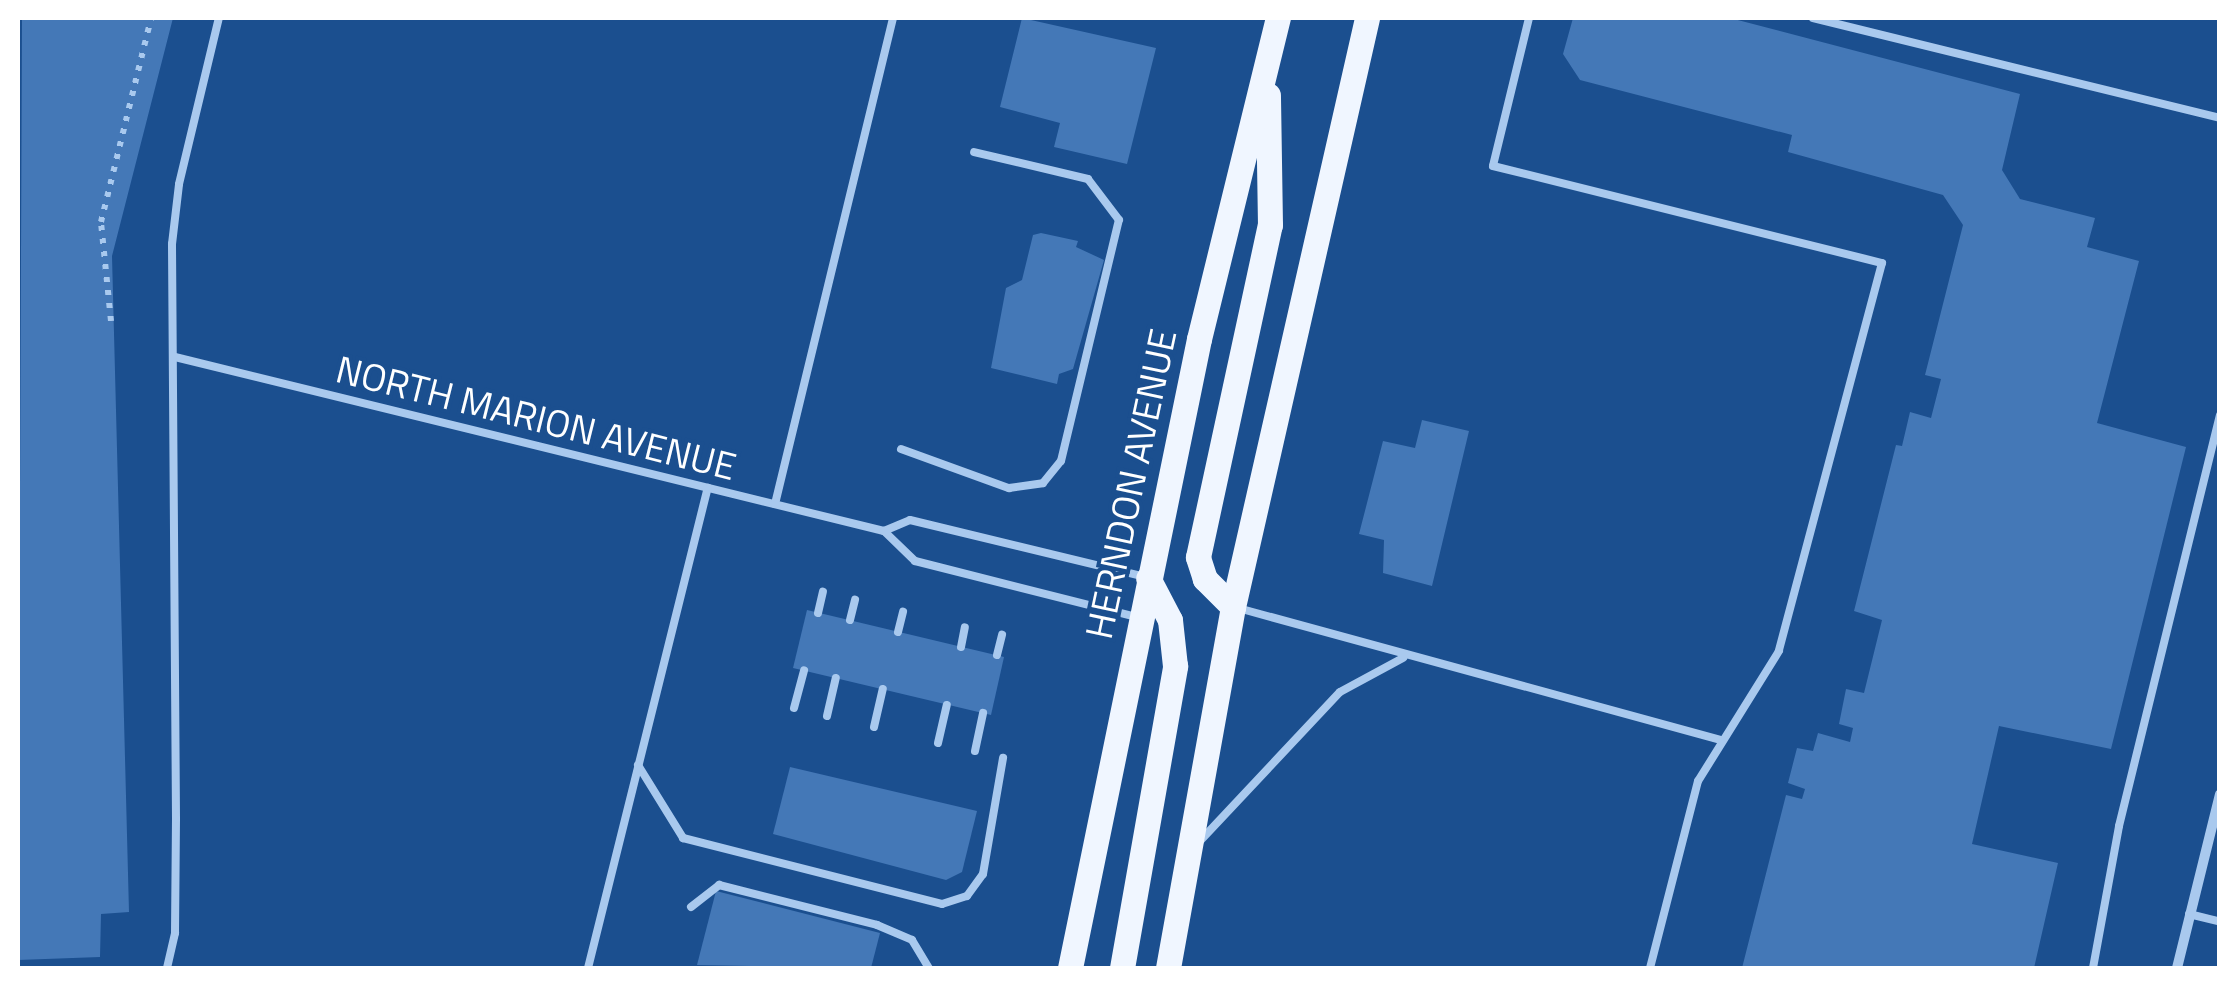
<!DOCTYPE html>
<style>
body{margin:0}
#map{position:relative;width:2237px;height:986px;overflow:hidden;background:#1b4f8f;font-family:"Titillium Web",sans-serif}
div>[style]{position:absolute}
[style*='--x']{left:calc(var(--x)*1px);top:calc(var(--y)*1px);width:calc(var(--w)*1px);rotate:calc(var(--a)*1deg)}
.building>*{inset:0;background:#4478b7}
.path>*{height:6px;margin-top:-3px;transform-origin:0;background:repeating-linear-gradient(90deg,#a9c9ee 0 5px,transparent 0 13px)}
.service>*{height:8px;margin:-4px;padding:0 4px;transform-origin:4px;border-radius:4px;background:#a9c9ee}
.minor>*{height:10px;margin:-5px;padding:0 5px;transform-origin:5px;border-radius:5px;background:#a9c9ee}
.primary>*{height:25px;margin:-12.5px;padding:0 12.5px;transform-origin:12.5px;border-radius:12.5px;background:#f0f6ff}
span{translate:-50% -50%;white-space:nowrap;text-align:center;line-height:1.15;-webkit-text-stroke:8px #1b4f8f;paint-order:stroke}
.street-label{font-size:38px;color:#fff}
.frame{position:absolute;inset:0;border:20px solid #fff;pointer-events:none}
</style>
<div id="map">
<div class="building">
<div style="clip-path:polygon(22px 18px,173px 18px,112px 256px,129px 912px,101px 914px,100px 957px,18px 960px)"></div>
<div style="clip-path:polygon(1022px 18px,1156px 48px,1127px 164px,1054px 147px,1060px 123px,1000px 107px)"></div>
<div style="clip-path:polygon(1573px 18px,1730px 18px,2020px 94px,2002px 170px,2020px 199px,2095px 218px,2087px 247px,2139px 261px,2097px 423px,2186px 447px,2111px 749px,1999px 726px,1972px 844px,2058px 863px,2034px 968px,1742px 968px,1786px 795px,1802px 799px,1805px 789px,1788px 783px,1797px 748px,1813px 751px,1818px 733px,1850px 742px,1853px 728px,1839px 724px,1846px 689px,1864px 693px,1882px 620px,1854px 611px,1896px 445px,1902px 446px,1910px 412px,1931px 418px,1941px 379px,1925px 375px,1963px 225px,1943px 195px,1788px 152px,1792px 135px,1580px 80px,1563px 54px)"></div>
<div style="clip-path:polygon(1041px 233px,1078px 241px,1076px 247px,1104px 260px,1073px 369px,1059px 374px,1057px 384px,991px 368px,1006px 288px,1022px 280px,1033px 235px)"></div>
<div style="clip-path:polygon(1422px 420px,1469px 431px,1432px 586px,1383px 573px,1384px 540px,1359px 534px,1383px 441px,1415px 448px)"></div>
<div style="clip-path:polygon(807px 610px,1004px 657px,991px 715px,793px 668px)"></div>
<div style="clip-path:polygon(790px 767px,977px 811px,962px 872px,946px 880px,773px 834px)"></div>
<div style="clip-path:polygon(716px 891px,880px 933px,871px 968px,697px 965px)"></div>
</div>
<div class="path">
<div style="--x:111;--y:321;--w:100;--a:-95.8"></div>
<div style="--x:101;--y:222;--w:210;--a:-76.2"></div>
</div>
<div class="service">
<div style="--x:1529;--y:18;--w:152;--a:103.7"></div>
<div style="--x:1493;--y:166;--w:401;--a:14"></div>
<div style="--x:1882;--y:263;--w:401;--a:104.9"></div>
<div style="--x:1779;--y:651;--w:153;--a:121.9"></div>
<div style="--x:1698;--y:781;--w:193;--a:104.4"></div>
<div style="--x:1813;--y:18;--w:419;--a:13.8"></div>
<div style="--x:175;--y:357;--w:730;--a:13.79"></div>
<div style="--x:884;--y:531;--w:43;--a:44.1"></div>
<div style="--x:915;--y:561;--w:228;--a:14.2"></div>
<div style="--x:901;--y:449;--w:115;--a:19.9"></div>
<div style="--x:1009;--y:488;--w:34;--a:-8"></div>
<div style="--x:1043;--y:483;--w:28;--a:-51"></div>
<div style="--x:1061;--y:461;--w:248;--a:-76.5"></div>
<div style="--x:1119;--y:220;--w:51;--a:-127.1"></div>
<div style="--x:1088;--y:179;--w:117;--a:-166.7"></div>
<div style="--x:775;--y:504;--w:500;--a:-76.35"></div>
<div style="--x:884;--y:531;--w:28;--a:-23"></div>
<div style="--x:910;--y:520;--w:242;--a:13.6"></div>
<div style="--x:1238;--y:608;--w:501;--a:15.29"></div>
<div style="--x:818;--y:613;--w:22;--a:-77"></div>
<div style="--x:850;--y:620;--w:21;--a:-76"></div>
<div style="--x:898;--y:632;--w:21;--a:-76"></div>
<div style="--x:961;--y:647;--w:20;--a:-79"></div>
<div style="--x:997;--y:655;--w:21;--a:-76"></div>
<div style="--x:794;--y:708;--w:39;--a:-75"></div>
<div style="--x:827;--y:716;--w:39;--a:-77"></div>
<div style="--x:874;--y:727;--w:39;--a:-77"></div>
<div style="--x:938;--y:743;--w:39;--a:-77"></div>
<div style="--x:975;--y:751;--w:39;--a:-78"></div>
<div style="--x:638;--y:765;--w:86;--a:58.3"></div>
<div style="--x:683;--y:838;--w:267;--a:14.3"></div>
<div style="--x:942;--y:904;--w:26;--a:-18"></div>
<div style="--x:967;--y:896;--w:27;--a:-54"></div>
<div style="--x:983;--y:874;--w:118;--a:-80.2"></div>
<div style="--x:1200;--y:841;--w:204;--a:-46.8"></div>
<div style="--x:1340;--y:692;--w:72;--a:-28.4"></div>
<div style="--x:691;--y:907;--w:36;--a:-38"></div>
<div style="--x:719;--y:885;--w:163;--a:14.2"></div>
<div style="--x:877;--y:925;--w:38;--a:23"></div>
<div style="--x:912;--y:940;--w:33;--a:59"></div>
<div style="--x:2189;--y:914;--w:32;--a:14"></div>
<div style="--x:167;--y:968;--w:36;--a:-77"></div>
<div style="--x:175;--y:933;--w:114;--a:-89.5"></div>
<div style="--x:176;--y:819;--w:575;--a:-90.4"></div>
<div style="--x:172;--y:244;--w:60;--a:-83.3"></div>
<div style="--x:179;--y:184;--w:171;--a:-76.5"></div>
<div style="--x:588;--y:968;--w:495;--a:-76"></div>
<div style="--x:2093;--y:968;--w:144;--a:-79.6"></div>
<div style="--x:2119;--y:826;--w:423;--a:-76.2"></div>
</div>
<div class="minor">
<div style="--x:2177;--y:968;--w:179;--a:-76.1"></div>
</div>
<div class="primary">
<div style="--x:1233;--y:607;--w:40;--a:-135"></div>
<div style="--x:1205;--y:579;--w:23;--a:-108"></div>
<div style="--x:1198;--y:557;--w:340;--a:-77.8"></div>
<div style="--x:1270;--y:225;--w:130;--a:-90.9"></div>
<div style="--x:1070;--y:968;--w:642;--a:-78.41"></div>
<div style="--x:1199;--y:339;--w:331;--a:-76.2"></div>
<div style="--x:1122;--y:968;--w:307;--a:-80"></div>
<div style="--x:1175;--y:666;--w:46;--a:-96.2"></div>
<div style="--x:1170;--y:620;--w:47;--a:-117.6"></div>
<div style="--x:1168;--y:968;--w:367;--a:-79.8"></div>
<div style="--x:1233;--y:607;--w:604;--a:-77.18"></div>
</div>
<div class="street-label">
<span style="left:536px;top:418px;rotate:14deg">NORTH MARION AVENUE</span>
<span style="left:1131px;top:484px;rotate:-78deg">HERNDON AVENUE</span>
</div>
<div class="frame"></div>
</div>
